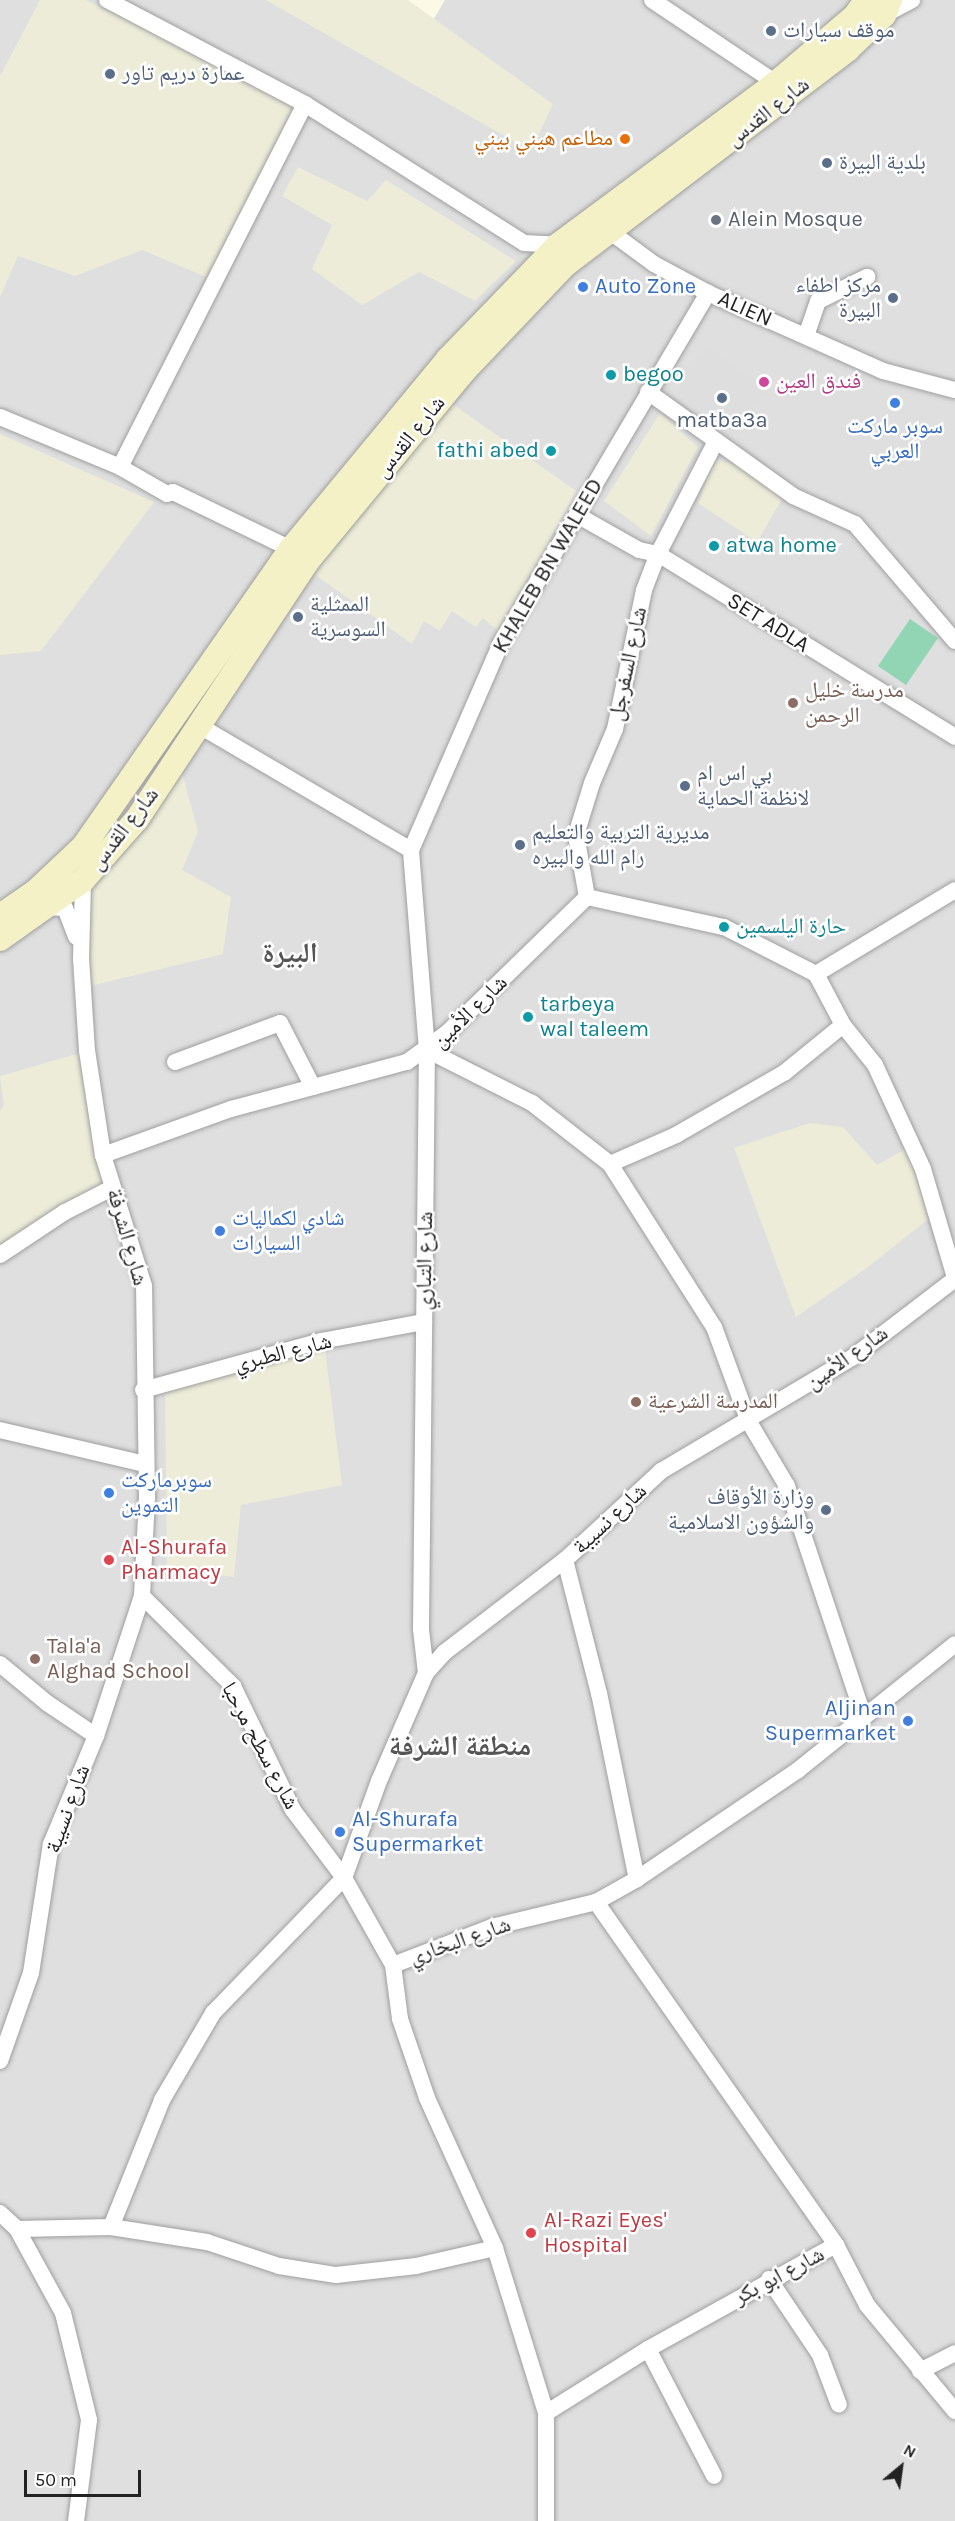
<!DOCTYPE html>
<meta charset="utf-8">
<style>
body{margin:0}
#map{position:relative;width:955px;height:2521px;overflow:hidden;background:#f1eeea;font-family:Karla,"Noto Naskh Arabic",sans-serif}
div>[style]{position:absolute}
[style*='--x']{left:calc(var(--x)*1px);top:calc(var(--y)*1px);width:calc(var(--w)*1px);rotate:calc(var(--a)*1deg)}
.residential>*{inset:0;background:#dfdfdf}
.education>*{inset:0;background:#fcfae7}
.farmland>*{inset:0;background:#ececd8}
.pitch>*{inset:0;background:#92d5b5}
.parking>*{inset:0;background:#dedede}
.roads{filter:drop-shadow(0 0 2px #9f9f9f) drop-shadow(0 0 2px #9f9f9f)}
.minor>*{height:16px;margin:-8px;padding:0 8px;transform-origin:8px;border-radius:8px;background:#fff}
.secondary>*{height:24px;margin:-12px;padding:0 12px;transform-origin:12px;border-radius:12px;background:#f3f1c5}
.dots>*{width:16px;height:16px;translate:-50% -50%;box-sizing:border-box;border:3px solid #fff;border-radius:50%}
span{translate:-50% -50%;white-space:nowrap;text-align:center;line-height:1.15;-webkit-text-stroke:5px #fff;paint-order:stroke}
.service-label{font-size:22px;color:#4e5e75}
.left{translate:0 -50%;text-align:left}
.right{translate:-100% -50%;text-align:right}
.street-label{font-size:22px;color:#222}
.food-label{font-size:22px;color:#c56008}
.worship-label{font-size:22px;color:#5b616d}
.shop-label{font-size:22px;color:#366cbe}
.culture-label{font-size:22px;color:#0d838f}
.hotel-label{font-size:22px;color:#b23c85}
.education-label{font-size:22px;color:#785e54}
.health-label{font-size:22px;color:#be3a42}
.district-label{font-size:28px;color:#555;font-weight:700}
.north{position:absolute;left:871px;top:2437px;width:60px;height:60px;-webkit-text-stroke:4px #fff;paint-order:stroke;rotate:29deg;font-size:16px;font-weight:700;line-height:24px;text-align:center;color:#222}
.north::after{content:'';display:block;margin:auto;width:21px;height:27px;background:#222;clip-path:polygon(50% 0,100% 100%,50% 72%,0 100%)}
.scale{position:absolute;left:24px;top:2470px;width:117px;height:27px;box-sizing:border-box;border:3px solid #222;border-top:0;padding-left:8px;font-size:18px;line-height:21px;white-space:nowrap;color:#222;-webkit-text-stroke:4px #fff;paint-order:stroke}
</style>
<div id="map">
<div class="residential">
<div style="clip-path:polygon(0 0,955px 0,955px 2521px,0 2521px)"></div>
</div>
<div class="education">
<div style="clip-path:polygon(382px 0,445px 0,432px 22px)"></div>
</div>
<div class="farmland">
<div style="clip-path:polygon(40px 0,86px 0,303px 105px,211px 279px,142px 250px,75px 276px,18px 256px,0 297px,0 76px)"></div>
<div style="clip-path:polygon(266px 0,408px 0,553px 104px,531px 151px)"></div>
<div style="clip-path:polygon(298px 167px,367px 201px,386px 180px,516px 261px,475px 301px,419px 272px,362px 305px,312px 269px,332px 225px,282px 196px)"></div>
<div style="clip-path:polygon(440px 395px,576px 491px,499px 632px,483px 618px,476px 627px,452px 611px,440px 631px,424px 621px,412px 644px,314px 574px,326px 539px)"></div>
<div style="clip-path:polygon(660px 413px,698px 447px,651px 536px,604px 501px)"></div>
<div style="clip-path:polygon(0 434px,154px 502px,41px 651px,0 655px)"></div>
<div style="clip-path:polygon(715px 459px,745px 468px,782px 499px,757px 542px,698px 503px)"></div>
<div style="clip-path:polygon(178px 757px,198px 832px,182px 870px,231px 897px,223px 954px,82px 988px,83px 880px)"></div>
<div style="clip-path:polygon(87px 1051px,112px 1188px,0 1257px,0 1111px,4px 1105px,0 1076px)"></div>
<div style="clip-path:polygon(810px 1123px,843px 1127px,877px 1165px,911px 1146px,936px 1213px,868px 1267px,796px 1317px,734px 1148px)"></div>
<div style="clip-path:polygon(325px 1349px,342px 1485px,241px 1505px,234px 1577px,167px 1570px,165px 1384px)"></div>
</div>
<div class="pitch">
<div style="clip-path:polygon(910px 619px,938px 638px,906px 685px,878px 666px)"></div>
</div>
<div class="parking">
<div style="clip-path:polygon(682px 0,842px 0,845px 3px,800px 38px,773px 50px,753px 44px)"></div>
<div style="clip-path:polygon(707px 347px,768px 390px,731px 440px,676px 392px)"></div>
</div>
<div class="roads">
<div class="minor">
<div style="--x:107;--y:0;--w:224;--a:27.7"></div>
<div style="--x:305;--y:104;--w:259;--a:32.4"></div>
<div style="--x:524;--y:243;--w:34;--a:3"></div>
<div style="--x:652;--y:0;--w:149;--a:33.8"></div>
<div style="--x:776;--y:83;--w:9;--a:58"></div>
<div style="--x:884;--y:15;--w:32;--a:-28"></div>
<div style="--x:612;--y:233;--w:52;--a:36.4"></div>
<div style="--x:654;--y:264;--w:61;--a:28.2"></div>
<div style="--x:708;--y:293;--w:192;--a:24"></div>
<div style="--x:883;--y:371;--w:74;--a:14.8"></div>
<div style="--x:806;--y:336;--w:37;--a:-71"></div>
<div style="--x:818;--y:301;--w:55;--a:-26.1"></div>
<div style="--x:648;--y:392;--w:178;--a:35.6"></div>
<div style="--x:793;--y:496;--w:68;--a:24.3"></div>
<div style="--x:855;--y:524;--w:154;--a:49.5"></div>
<div style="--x:0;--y:417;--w:130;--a:22.6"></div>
<div style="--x:120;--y:467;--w:54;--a:29.9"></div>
<div style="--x:167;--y:494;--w:6;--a:-18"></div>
<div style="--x:173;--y:492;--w:131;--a:25.8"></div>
<div style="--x:120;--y:467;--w:407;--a:-63"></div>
<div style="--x:577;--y:515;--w:71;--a:29.4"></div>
<div style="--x:639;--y:550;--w:19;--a:12"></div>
<div style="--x:658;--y:554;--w:349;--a:31.6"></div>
<div style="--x:198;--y:725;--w:247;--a:30.4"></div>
<div style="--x:587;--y:897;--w:63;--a:-100.1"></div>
<div style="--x:576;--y:835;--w:54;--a:-72.9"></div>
<div style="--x:592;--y:783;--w:59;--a:-66.9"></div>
<div style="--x:615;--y:729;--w:142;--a:-78.2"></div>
<div style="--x:644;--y:590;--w:39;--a:-69"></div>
<div style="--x:658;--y:554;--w:127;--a:-62.8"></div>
<div style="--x:46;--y:907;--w:19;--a:3"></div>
<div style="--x:65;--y:908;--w:31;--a:69"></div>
<div style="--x:816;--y:974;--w:162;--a:-31.1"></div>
<div style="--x:427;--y:1050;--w:118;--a:26.8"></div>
<div style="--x:532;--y:1103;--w:99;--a:38"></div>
<div style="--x:610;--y:1164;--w:193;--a:57.5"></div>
<div style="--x:714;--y:1327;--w:101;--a:69.8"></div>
<div style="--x:749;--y:1422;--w:74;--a:59.3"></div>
<div style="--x:787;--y:1486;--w:243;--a:71.6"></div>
<div style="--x:175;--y:1062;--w:112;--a:-20.4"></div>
<div style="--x:280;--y:1023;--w:72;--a:62.7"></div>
<div style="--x:103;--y:1155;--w:136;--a:-19.8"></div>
<div style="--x:231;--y:1109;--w:182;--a:-15"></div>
<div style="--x:407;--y:1062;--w:51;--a:-36.2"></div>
<div style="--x:448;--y:1032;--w:194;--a:-44.2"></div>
<div style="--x:587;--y:897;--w:140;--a:12.4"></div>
<div style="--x:724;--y:927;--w:103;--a:27.1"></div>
<div style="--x:816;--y:974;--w:58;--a:62.1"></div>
<div style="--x:843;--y:1025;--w:51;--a:51.3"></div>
<div style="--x:875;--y:1065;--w:115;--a:65.2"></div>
<div style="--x:923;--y:1169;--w:114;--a:73.6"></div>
<div style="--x:610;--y:1164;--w:72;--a:-23.7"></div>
<div style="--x:676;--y:1135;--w:125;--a:-29.9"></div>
<div style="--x:784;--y:1073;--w:76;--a:-39.1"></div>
<div style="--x:0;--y:1255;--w:78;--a:-33.5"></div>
<div style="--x:65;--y:1212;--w:53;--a:-27.1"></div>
<div style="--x:143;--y:1390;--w:185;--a:-15.4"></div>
<div style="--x:321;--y:1341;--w:105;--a:-10.5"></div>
<div style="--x:0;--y:1430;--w:149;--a:13.2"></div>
<div style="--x:565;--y:1560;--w:137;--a:75.7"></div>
<div style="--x:599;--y:1693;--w:190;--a:78.5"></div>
<div style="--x:142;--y:1596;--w:128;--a:44.7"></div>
<div style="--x:233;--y:1686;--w:138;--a:64.2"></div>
<div style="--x:293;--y:1810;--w:85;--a:53.1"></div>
<div style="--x:0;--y:1664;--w:61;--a:39.7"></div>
<div style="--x:47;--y:1703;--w:59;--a:34"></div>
<div style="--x:426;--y:1673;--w:44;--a:-96.5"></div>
<div style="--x:421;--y:1629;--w:579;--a:-89.41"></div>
<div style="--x:427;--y:1050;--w:201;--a:-94.6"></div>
<div style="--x:411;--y:850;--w:226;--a:-66.5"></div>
<div style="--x:501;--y:643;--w:407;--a:-59.4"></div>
<div style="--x:344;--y:1878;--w:103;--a:-70.2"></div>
<div style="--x:379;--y:1781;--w:118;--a:-66.5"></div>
<div style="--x:426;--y:1673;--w:28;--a:-48"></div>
<div style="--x:445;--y:1652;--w:151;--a:-37.5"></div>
<div style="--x:565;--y:1560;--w:131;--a:-42.8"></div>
<div style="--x:661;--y:1471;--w:223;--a:-30.7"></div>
<div style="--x:853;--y:1357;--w:128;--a:-37.4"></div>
<div style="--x:596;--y:1902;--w:47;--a:-29.3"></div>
<div style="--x:637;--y:1879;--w:194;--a:-34.1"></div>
<div style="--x:798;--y:1770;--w:201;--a:-38.7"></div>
<div style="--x:393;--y:1965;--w:54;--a:82.6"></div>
<div style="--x:400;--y:2019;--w:83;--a:71.1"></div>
<div style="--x:427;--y:2098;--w:165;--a:65.6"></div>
<div style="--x:0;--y:2061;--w:93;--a:-70.6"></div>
<div style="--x:31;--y:1973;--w:131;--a:-81.2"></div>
<div style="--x:51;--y:1844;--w:117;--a:-67.4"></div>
<div style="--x:96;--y:1736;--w:147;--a:-71.8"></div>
<div style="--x:142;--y:1596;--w:98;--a:-87.1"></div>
<div style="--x:147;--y:1498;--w:212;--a:-90.8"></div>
<div style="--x:144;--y:1286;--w:137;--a:-107.4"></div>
<div style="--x:103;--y:1155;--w:105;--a:-98.7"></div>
<div style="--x:87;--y:1051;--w:92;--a:-93.7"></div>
<div style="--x:81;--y:959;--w:79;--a:-88.5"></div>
<div style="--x:0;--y:2213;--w:23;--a:43"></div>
<div style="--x:17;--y:2229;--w:96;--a:61.3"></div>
<div style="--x:63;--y:2313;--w:110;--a:76.3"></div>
<div style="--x:89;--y:2420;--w:102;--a:97.3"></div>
<div style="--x:111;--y:2227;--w:137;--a:-68.1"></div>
<div style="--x:162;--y:2100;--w:101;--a:-59.6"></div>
<div style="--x:213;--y:2013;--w:188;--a:-45.9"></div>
<div style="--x:344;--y:1878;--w:100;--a:60.6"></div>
<div style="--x:393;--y:1965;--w:106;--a:-21"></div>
<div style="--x:492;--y:1927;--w:107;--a:-13.5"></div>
<div style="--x:596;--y:1902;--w:419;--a:55"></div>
<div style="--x:17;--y:2229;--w:94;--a:-1.2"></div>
<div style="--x:111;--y:2227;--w:97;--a:8.9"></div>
<div style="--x:207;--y:2242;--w:76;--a:18.4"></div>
<div style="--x:279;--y:2266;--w:58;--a:9"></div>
<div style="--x:336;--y:2275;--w:81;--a:-6.4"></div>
<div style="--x:416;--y:2266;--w:81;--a:-12.8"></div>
<div style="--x:495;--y:2248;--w:173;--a:72.8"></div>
<div style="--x:546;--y:2413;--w:108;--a:90"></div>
<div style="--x:769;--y:2279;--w:92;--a:56.1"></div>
<div style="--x:820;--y:2355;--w:53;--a:69.2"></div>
<div style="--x:648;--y:2349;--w:143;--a:62.5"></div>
<div style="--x:920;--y:2371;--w:39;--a:-27"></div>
<div style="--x:546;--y:2413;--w:120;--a:-32.1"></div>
<div style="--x:648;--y:2349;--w:215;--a:-29"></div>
<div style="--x:836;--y:2245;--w:68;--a:62.7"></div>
<div style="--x:867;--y:2305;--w:138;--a:50.3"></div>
</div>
<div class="secondary">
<div style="--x:0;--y:916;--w:42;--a:-34.4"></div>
<div style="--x:35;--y:892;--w:66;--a:-43.2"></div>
<div style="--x:83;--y:847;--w:363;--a:-55.1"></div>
<div style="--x:291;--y:549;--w:246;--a:-50.4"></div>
<div style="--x:448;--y:359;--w:158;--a:-46"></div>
<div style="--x:558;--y:245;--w:272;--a:-36.6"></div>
<div style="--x:776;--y:83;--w:104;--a:-40.3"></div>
<div style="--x:855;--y:16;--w:19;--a:-55"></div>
<div style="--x:0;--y:939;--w:102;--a:-35.4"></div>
<div style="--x:83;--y:880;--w:81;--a:-48.5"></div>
<div style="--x:137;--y:819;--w:313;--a:-56.5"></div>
<div style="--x:310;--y:558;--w:244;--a:-50.5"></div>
<div style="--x:465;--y:370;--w:145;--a:-46.4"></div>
<div style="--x:565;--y:265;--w:355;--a:-37.3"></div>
<div style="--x:847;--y:50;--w:51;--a:-43.4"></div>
<div style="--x:884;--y:15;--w:16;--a:-68"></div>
</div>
</div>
<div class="dots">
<div style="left:771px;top:31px;background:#5c6f8a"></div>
<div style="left:110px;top:74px;background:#5c6f8a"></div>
<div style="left:625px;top:139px;background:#e8710a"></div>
<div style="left:827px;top:163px;background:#5c6f8a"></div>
<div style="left:716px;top:220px;background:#6b7280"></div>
<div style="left:583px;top:287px;background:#3f7fe0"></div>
<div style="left:893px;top:298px;background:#5c6f8a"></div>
<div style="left:611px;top:375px;background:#0f9aa8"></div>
<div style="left:764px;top:382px;background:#d1479c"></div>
<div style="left:722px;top:398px;background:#5c6f8a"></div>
<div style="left:895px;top:403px;background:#3f7fe0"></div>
<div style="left:551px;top:451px;background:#0f9aa8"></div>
<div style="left:714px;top:546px;background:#0f9aa8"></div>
<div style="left:298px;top:617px;background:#5c6f8a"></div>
<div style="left:793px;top:703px;background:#8d6e63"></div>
<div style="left:685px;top:786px;background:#5c6f8a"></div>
<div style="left:520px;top:845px;background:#5c6f8a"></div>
<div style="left:724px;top:927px;background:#0f9aa8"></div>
<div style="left:528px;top:1017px;background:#0f9aa8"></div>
<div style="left:220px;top:1231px;background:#3f7fe0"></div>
<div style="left:636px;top:1402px;background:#8d6e63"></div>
<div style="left:109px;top:1493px;background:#3f7fe0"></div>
<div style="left:826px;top:1510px;background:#5c6f8a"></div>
<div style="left:109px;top:1560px;background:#e0444e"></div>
<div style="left:35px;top:1659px;background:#8d6e63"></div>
<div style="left:908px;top:1721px;background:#3f7fe0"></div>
<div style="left:340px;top:1832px;background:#3f7fe0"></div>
<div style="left:531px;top:2233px;background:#e0444e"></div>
</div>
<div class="service-label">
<span class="left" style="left:783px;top:31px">موقف سيارات</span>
<span class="left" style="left:122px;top:74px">عمارة دريم تاور</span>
<span class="left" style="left:839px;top:163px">بلدية البيرة</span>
<span class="right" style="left:881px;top:298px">مركز اطفاء<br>البيرة</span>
<span style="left:722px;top:421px">matba3a</span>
<span class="left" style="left:310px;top:617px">الممثلية<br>السوسرية</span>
<span class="left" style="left:697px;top:786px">بي اس ام<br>لانظمة الحماية</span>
<span class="left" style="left:532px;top:845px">مديرية التربية والتعليم<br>رام الله والبيره</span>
<span class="right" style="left:814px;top:1510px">وزارة الأوقاف<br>والشؤون الاسلامية</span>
</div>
<div class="street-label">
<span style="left:768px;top:112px;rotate:-38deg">شارع القدس</span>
<span style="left:745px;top:309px;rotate:24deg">ALIEN</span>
<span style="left:410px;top:437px;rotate:-51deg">شارع القدس</span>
<span style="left:548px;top:566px;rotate:-60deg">KHALEB BN WALEED</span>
<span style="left:768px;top:623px;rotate:32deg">SET ADLA</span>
<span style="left:628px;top:664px;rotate:-78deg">شارع السفرجل</span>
<span style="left:124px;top:829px;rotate:-52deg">شارع القدس</span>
<span style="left:470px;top:1012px;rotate:-44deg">شارع الأمين</span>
<span style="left:127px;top:1237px;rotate:74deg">شارع الشرفة</span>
<span style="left:425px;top:1261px;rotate:-89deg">شارع التباري</span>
<span style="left:283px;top:1353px;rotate:-14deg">شارع الطبري</span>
<span style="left:847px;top:1358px;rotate:-35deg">شارع الأمين</span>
<span style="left:610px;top:1519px;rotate:-43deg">شارع نسيبة</span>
<span style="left:260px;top:1746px;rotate:62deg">شارع سطح مرحبا</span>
<span style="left:68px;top:1809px;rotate:-70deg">شارع نسيبة</span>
<span style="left:460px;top:1941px;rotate:-19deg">شارع البخاري</span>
<span style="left:779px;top:2276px;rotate:-28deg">شارع ابو بكر</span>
</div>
<div class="food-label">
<span class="right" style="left:613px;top:139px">مطاعم هيني بيني</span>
</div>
<div class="worship-label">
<span class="left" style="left:728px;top:220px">Alein Mosque</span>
</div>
<div class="shop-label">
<span class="left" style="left:595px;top:287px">Auto Zone</span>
<span style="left:895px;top:439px">سوبر ماركت<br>العربي</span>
<span class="left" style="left:232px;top:1231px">شادي لكماليات<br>السيارات</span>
<span class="left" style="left:121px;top:1493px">سوبرماركت<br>التموين</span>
<span class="right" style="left:896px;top:1721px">Aljinan<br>Supermarket</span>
<span class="left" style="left:352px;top:1832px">Al-Shurafa<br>Supermarket</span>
</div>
<div class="culture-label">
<span class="left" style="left:623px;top:375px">begoo</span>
<span class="right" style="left:539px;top:451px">fathi abed</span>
<span class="left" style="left:726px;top:546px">atwa home</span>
<span class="left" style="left:736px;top:927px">حارة اليلسمين</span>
<span class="left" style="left:540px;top:1017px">tarbeya<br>wal taleem</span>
</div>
<div class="hotel-label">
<span class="left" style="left:776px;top:382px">فندق العين</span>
</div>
<div class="education-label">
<span class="left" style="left:805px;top:703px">مدرسة خليل<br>الرحمن</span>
<span class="left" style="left:648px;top:1402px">المدرسة الشرعية</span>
<span class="left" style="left:47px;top:1659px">Tala'a<br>Alghad School</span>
</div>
<div class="health-label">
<span class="left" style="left:121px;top:1560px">Al-Shurafa<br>Pharmacy</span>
<span class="left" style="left:544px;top:2233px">Al-Razi Eyes'<br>Hospital</span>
</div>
<div class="district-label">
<span style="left:290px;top:953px">البيرة</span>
<span style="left:460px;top:1746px">منطقة الشرفة</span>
</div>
<div class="north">N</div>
<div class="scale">50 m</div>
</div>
